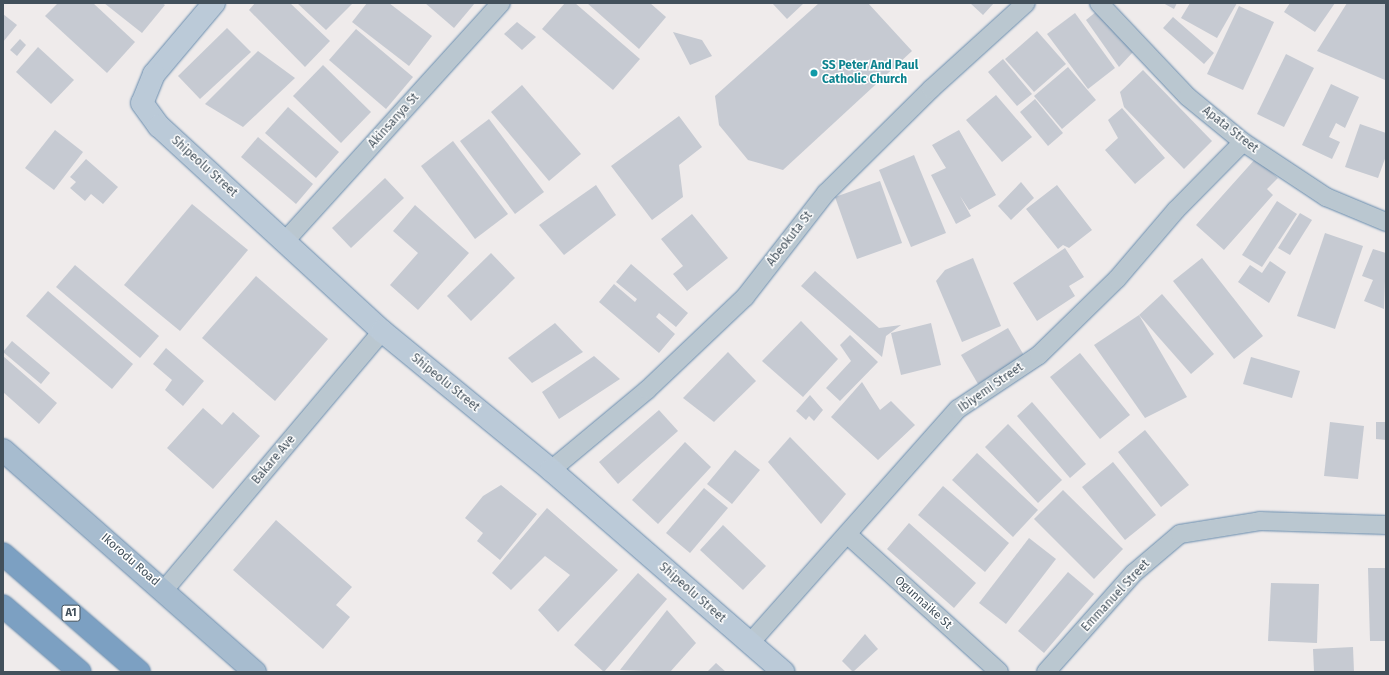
<!DOCTYPE html>
<style>
body{margin:0}
#map{position:relative;width:1389px;height:675px;overflow:hidden;background:#efebeb;font-family:"Fira Sans",sans-serif}
div>[style]{position:absolute}
[style*='--x']{left:calc(var(--x)*1px);top:calc(var(--y)*1px);width:calc(var(--w)*1px);rotate:calc(var(--a)*1deg)}
.building>*{inset:0;background:#c6cad2}
.roads{filter:drop-shadow(0 0 1px #678bad) drop-shadow(0 0 1px #678bad)}
.street>*{height:18px;margin:-9px;padding:0 9px;transform-origin:9px;border-radius:9px;background:#bac7d0}
.secondary>*{height:22px;margin:-11px;padding:0 11px;transform-origin:11px;border-radius:11px;background:#bbcad8}
.primary>*{height:22px;margin:-11px;padding:0 11px;transform-origin:11px;border-radius:11px;background:#a7bccf}
.highway>*{height:22px;margin:-11px;padding:0 11px;transform-origin:11px;border-radius:11px;background:#7ca0c2}
.dots>*{width:11px;height:11px;translate:-50% -50%;box-sizing:border-box;border:2px solid #fff;border-radius:50%}
span{translate:-50% -50%;white-space:nowrap;text-align:center;line-height:1.15;-webkit-text-stroke:3px #fff;paint-order:stroke}
.shield-label span{padding:1px 3px;background:#fff;border:1px solid;border-radius:3px;-webkit-text-stroke-width:0}
.shield-label{font-size:11px;color:#42505b;font-weight:700}
.culture-label{font-size:12px;color:#0d838f;font-weight:700}
.left{translate:0 -50%;text-align:left}
.street-label{font-size:12px;color:#42505b}
.frame{position:absolute;inset:0;border:4px solid #42505b;pointer-events:none}
</style>
<div id="map">
<div class="building">
<div style="clip-path:polygon(58px 3px,93px 3px,135px 42px,107px 73px,45px 16px)"></div>
<div style="clip-path:polygon(104px 3px,162px 3px,165px 5px,142px 33px)"></div>
<div style="clip-path:polygon(255px 3px,290px 3px,330px 41px,305px 67px,249px 10px)"></div>
<div style="clip-path:polygon(297px 3px,353px 3px,326px 30px)"></div>
<div style="clip-path:polygon(367px 3px,389px 3px,432px 36px,409px 66px,352px 22px)"></div>
<div style="clip-path:polygon(425px 3px,475px 3px,454px 28px)"></div>
<div style="clip-path:polygon(565px 3px,575px 3px,640px 59px,613px 90px,542px 29px)"></div>
<div style="clip-path:polygon(587px 3px,650px 3px,666px 17px,639px 49px)"></div>
<div style="clip-path:polygon(772px 3px,804px 3px,787px 19px)"></div>
<div style="clip-path:polygon(819px 3px,868px 3px,912px 51px,783px 170px,748px 160px,719px 125px,715px 96px)"></div>
<div style="clip-path:polygon(970px 3px,994px 3px,983px 15px)"></div>
<div style="clip-path:polygon(1163px 3px,1177px 3px,1174px 9px)"></div>
<div style="clip-path:polygon(1190px 3px,1237px 3px,1217px 38px,1181px 18px)"></div>
<div style="clip-path:polygon(1290px 3px,1335px 3px,1315px 32px,1284px 12px)"></div>
<div style="clip-path:polygon(1347px 3px,1386px 3px,1385px 80px,1317px 51px)"></div>
<div style="clip-path:polygon(1239px 6px,1274px 22px,1243px 90px,1207px 74px)"></div>
<div style="clip-path:polygon(1097px 11px,1134px 51px,1119px 67px,1086px 20px)"></div>
<div style="clip-path:polygon(1075px 13px,1115px 68px,1088px 89px,1047px 34px)"></div>
<div style="clip-path:polygon(3px 14px,17px 25px,3px 42px)"></div>
<div style="clip-path:polygon(1173px 17px,1214px 53px,1204px 64px,1163px 28px)"></div>
<div style="clip-path:polygon(517px 22px,536px 37px,522px 50px,504px 34px)"></div>
<div style="clip-path:polygon(227px 28px,251px 52px,200px 99px,178px 76px)"></div>
<div style="clip-path:polygon(356px 29px,413px 77px,386px 109px,329px 60px)"></div>
<div style="clip-path:polygon(1037px 31px,1066px 64px,1034px 92px,1005px 59px)"></div>
<div style="clip-path:polygon(673px 32px,702px 40px,712px 56px,690px 65px)"></div>
<div style="clip-path:polygon(20px 39px,26px 45px,17px 56px,10px 50px)"></div>
<div style="clip-path:polygon(38px 47px,74px 80px,51px 104px,16px 72px)"></div>
<div style="clip-path:polygon(258px 51px,295px 78px,243px 127px,205px 104px)"></div>
<div style="clip-path:polygon(1286px 54px,1314px 68px,1284px 127px,1257px 114px)"></div>
<div style="clip-path:polygon(1003px 59px,1032px 94px,1017px 106px,988px 72px)"></div>
<div style="clip-path:polygon(323px 65px,371px 112px,341px 143px,293px 96px)"></div>
<div style="clip-path:polygon(1068px 67px,1096px 100px,1062px 129px,1034px 96px)"></div>
<div style="clip-path:polygon(1143px 70px,1212px 141px,1184px 169px,1124px 107px,1120px 92px)"></div>
<div style="clip-path:polygon(1331px 84px,1359px 97px,1345px 128px,1336px 123px,1329px 137px,1340px 142px,1332px 159px,1302px 145px)"></div>
<div style="clip-path:polygon(522px 85px,581px 154px,549px 181px,491px 112px)"></div>
<div style="clip-path:polygon(996px 95px,1032px 137px,1002px 162px,966px 120px)"></div>
<div style="clip-path:polygon(1035px 99px,1063px 133px,1048px 146px,1020px 112px)"></div>
<div style="clip-path:polygon(288px 107px,339px 152px,316px 178px,265px 133px)"></div>
<div style="clip-path:polygon(1122px 108px,1165px 158px,1135px 184px,1105px 150px,1118px 138px,1108px 120px)"></div>
<div style="clip-path:polygon(679px 116px,702px 147px,679px 165px,683px 197px,652px 220px,611px 166px)"></div>
<div style="clip-path:polygon(489px 119px,544px 192px,515px 214px,460px 141px)"></div>
<div style="clip-path:polygon(1360px 124px,1386px 133px,1386px 156px,1378px 178px,1345px 167px)"></div>
<div style="clip-path:polygon(55px 130px,83px 152px,54px 190px,25px 168px)"></div>
<div style="clip-path:polygon(959px 130px,996px 195px,969px 210px,960px 196px,971px 216px,956px 224px,931px 175px,946px 168px,932px 145px)"></div>
<div style="clip-path:polygon(258px 137px,313px 184px,296px 204px,241px 157px)"></div>
<div style="clip-path:polygon(453px 141px,508px 214px,475px 239px,421px 166px)"></div>
<div style="clip-path:polygon(914px 155px,946px 233px,911px 247px,879px 170px)"></div>
<div style="clip-path:polygon(1256px 158px,1278px 178px,1267px 189px,1273px 195px,1224px 250px,1196px 225px)"></div>
<div style="clip-path:polygon(86px 159px,118px 187px,103px 204px,91px 194px,85px 201px,70px 188px,76px 182px,70px 177px)"></div>
<div style="clip-path:polygon(385px 178px,404px 198px,351px 248px,332px 228px)"></div>
<div style="clip-path:polygon(880px 181px,902px 243px,857px 259px,835px 197px)"></div>
<div style="clip-path:polygon(1021px 182px,1034px 198px,1011px 220px,998px 206px)"></div>
<div style="clip-path:polygon(596px 185px,616px 215px,564px 255px,539px 225px)"></div>
<div style="clip-path:polygon(1057px 185px,1092px 230px,1069px 248px,1063px 245px,1058px 249px,1026px 209px)"></div>
<div style="clip-path:polygon(1277px 201px,1297px 214px,1262px 267px,1242px 255px)"></div>
<div style="clip-path:polygon(192px 204px,248px 250px,180px 331px,124px 285px)"></div>
<div style="clip-path:polygon(415px 205px,469px 253px,418px 310px,390px 285px,418px 253px,393px 231px)"></div>
<div style="clip-path:polygon(1300px 213px,1312px 220px,1290px 255px,1278px 248px)"></div>
<div style="clip-path:polygon(692px 214px,728px 258px,687px 291px,673px 274px,683px 266px,661px 239px)"></div>
<div style="clip-path:polygon(1325px 233px,1363px 246px,1335px 329px,1297px 316px)"></div>
<div style="clip-path:polygon(1065px 248px,1084px 277px,1069px 286px,1075px 296px,1037px 321px,1013px 283px)"></div>
<div style="clip-path:polygon(1373px 249px,1386px 253px,1384px 309px,1364px 301px,1373px 280px,1362px 276px)"></div>
<div style="clip-path:polygon(491px 253px,515px 278px,471px 321px,447px 296px)"></div>
<div style="clip-path:polygon(973px 258px,1001px 326px,962px 342px,936px 281px,945px 270px)"></div>
<div style="clip-path:polygon(1202px 258px,1263px 336px,1234px 359px,1173px 281px)"></div>
<div style="clip-path:polygon(1270px 261px,1286px 272px,1269px 303px,1238px 282px,1250px 265px,1262px 273px)"></div>
<div style="clip-path:polygon(631px 264px,688px 313px,676px 327px,659px 313px,656px 317px,675px 334px,659px 353px,599px 302px,614px 284px,635px 302px,637px 299px,616px 282px)"></div>
<div style="clip-path:polygon(75px 265px,159px 336px,140px 358px,56px 287px)"></div>
<div style="clip-path:polygon(815px 271px,879px 328px,901px 325px,886px 336px,882px 357px,801px 286px)"></div>
<div style="clip-path:polygon(256px 276px,328px 339px,275px 401px,202px 338px)"></div>
<div style="clip-path:polygon(48px 291px,133px 364px,112px 389px,26px 316px)"></div>
<div style="clip-path:polygon(1162px 294px,1214px 354px,1191px 374px,1139px 315px)"></div>
<div style="clip-path:polygon(1139px 315px,1187px 397px,1145px 418px,1094px 345px)"></div>
<div style="clip-path:polygon(801px 321px,838px 359px,803px 397px,762px 361px)"></div>
<div style="clip-path:polygon(555px 323px,583px 352px,532px 383px,508px 358px)"></div>
<div style="clip-path:polygon(931px 323px,941px 365px,901px 375px,891px 333px)"></div>
<div style="clip-path:polygon(1008px 328px,1025px 357px,978px 384px,961px 355px)"></div>
<div style="clip-path:polygon(850px 335px,878px 362px,840px 401px,826px 388px,851px 361px,840px 345px)"></div>
<div style="clip-path:polygon(12px 341px,50px 373px,41px 384px,3px 352px)"></div>
<div style="clip-path:polygon(166px 348px,204px 381px,183px 406px,165px 390px,172px 380px,153px 364px)"></div>
<div style="clip-path:polygon(728px 352px,756px 381px,714px 422px,683px 398px)"></div>
<div style="clip-path:polygon(1080px 353px,1130px 415px,1100px 439px,1050px 377px)"></div>
<div style="clip-path:polygon(3px 356px,57px 403px,39px 424px,3px 392px)"></div>
<div style="clip-path:polygon(594px 356px,620px 379px,559px 419px,542px 392px)"></div>
<div style="clip-path:polygon(1251px 357px,1300px 371px,1292px 398px,1243px 384px)"></div>
<div style="clip-path:polygon(862px 382px,880px 410px,891px 401px,915px 425px,878px 460px,831px 417px)"></div>
<div style="clip-path:polygon(810px 395px,823px 410px,814px 421px,809px 416px,806px 420px,796px 411px)"></div>
<div style="clip-path:polygon(1032px 402px,1086px 464px,1070px 478px,1017px 416px)"></div>
<div style="clip-path:polygon(203px 408px,222px 425px,233px 412px,260px 436px,213px 489px,167px 448px)"></div>
<div style="clip-path:polygon(659px 410px,678px 431px,618px 484px,599px 462px)"></div>
<div style="clip-path:polygon(1330px 422px,1364px 426px,1358px 479px,1324px 476px)"></div>
<div style="clip-path:polygon(1376px 422px,1386px 422px,1386px 440px,1376px 439px)"></div>
<div style="clip-path:polygon(1008px 424px,1062px 480px,1038px 503px,985px 447px)"></div>
<div style="clip-path:polygon(1145px 430px,1189px 485px,1161px 507px,1118px 452px)"></div>
<div style="clip-path:polygon(790px 437px,846px 494px,821px 524px,768px 462px)"></div>
<div style="clip-path:polygon(685px 442px,711px 467px,658px 524px,632px 500px)"></div>
<div style="clip-path:polygon(735px 450px,760px 470px,732px 504px,707px 484px)"></div>
<div style="clip-path:polygon(977px 453px,1038px 510px,1013px 537px,952px 480px)"></div>
<div style="clip-path:polygon(1113px 462px,1156px 515px,1125px 540px,1082px 487px)"></div>
<div style="clip-path:polygon(501px 485px,537px 514px,500px 560px,477px 541px,483px 533px,465px 518px,483px 496px)"></div>
<div style="clip-path:polygon(943px 486px,1009px 543px,985px 572px,918px 515px)"></div>
<div style="clip-path:polygon(704px 488px,728px 508px,690px 553px,666px 533px)"></div>
<div style="clip-path:polygon(1063px 490px,1123px 549px,1094px 579px,1034px 519px)"></div>
<div style="clip-path:polygon(547px 508px,618px 570px,558px 632px,538px 610px,570px 575px,545px 556px,511px 590px,492px 573px)"></div>
<div style="clip-path:polygon(276px 520px,352px 587px,336px 605px,350px 617px,323px 649px,233px 570px)"></div>
<div style="clip-path:polygon(909px 523px,976px 583px,954px 608px,887px 549px)"></div>
<div style="clip-path:polygon(723px 525px,766px 566px,743px 590px,700px 550px)"></div>
<div style="clip-path:polygon(1029px 538px,1056px 559px,1006px 624px,979px 603px)"></div>
<div style="clip-path:polygon(1368px 568px,1386px 568px,1386px 641px,1370px 641px)"></div>
<div style="clip-path:polygon(1068px 572px,1094px 594px,1044px 653px,1018px 631px)"></div>
<div style="clip-path:polygon(638px 573px,667px 599px,604px 672px,574px 645px)"></div>
<div style="clip-path:polygon(1271px 583px,1319px 584px,1317px 643px,1268px 641px)"></div>
<div style="clip-path:polygon(667px 610px,696px 643px,670px 672px,620px 670px)"></div>
<div style="clip-path:polygon(865px 634px,878px 649px,853px 672px,842px 661px)"></div>
<div style="clip-path:polygon(1353px 647px,1354px 672px,1314px 672px,1313px 649px)"></div>
<div style="clip-path:polygon(716px 663px,726px 672px,707px 672px)"></div>
</div>
<div class="roads">
<div class="street">
<div style="--x:1099;--y:3;--w:129;--a:46.6"></div>
<div style="--x:1188;--y:97;--w:71;--a:39.3"></div>
<div style="--x:1243;--y:142;--w:100;--a:33.5"></div>
<div style="--x:1326;--y:197;--w:65;--a:22.6"></div>
<div style="--x:286;--y:240;--w:320;--a:-47.8"></div>
<div style="--x:551;--y:470;--w:125;--a:-39.8"></div>
<div style="--x:647;--y:390;--w:135;--a:-43.5"></div>
<div style="--x:745;--y:297;--w:132;--a:-52.1"></div>
<div style="--x:826;--y:193;--w:148;--a:-44.7"></div>
<div style="--x:931;--y:89;--w:128;--a:-42.2"></div>
<div style="--x:847;--y:534;--w:205;--a:42.2"></div>
<div style="--x:165;--y:589;--w:337;--a:-49.9"></div>
<div style="--x:750;--y:643;--w:313;--a:-48.4"></div>
<div style="--x:958;--y:409;--w:97;--a:-33.7"></div>
<div style="--x:1039;--y:355;--w:109;--a:-44.3"></div>
<div style="--x:1117;--y:279;--w:91;--a:-49.5"></div>
<div style="--x:1176;--y:210;--w:95;--a:-45.4"></div>
<div style="--x:1046;--y:672;--w:132;--a:-48.4"></div>
<div style="--x:1134;--y:573;--w:60;--a:-40.3"></div>
<div style="--x:1180;--y:534;--w:81;--a:-9.2"></div>
<div style="--x:1260;--y:521;--w:126;--a:1.8"></div>
</div>
<div class="secondary">
<div style="--x:214;--y:3;--w:93;--a:130.2"></div>
<div style="--x:154;--y:74;--w:31;--a:112"></div>
<div style="--x:142;--y:103;--w:29;--a:54"></div>
<div style="--x:159;--y:126;--w:303;--a:42.6"></div>
<div style="--x:382;--y:331;--w:219;--a:39.4"></div>
<div style="--x:551;--y:470;--w:308;--a:41"></div>
</div>
<div class="primary">
<div style="--x:3;--y:450;--w:336;--a:41.4"></div>
</div>
<div class="highway">
<div style="--x:3;--y:554;--w:180;--a:40.9"></div>
<div style="--x:3;--y:606;--w:101;--a:40.6"></div>
</div>
</div>
<div class="dots">
<div style="left:814px;top:73px;background:#0f9aa8"></div>
</div>
<div class="shield-label">
<span style="left:71px;top:613px">A1</span>
</div>
<div class="culture-label">
<span class="left" style="left:822px;top:73px">SS Peter And Paul<br>Catholic Church</span>
</div>
<div class="street-label">
<span style="left:394px;top:121px;rotate:-48deg">Akinsanya St</span>
<span style="left:1230px;top:130px;rotate:38deg">Apata Street</span>
<span style="left:204px;top:167px;rotate:42deg">Shipeolu Street</span>
<span style="left:790px;top:239px;rotate:-52deg">Abeokuta St</span>
<span style="left:445px;top:383px;rotate:39deg">Shipeolu Street</span>
<span style="left:991px;top:388px;rotate:-35deg">Ibiyemi Street</span>
<span style="left:274px;top:460px;rotate:-50deg">Bakare Ave</span>
<span style="left:130px;top:560px;rotate:41deg">Ikorodu Road</span>
<span style="left:692px;top:593px;rotate:41deg">Shipeolu Street</span>
<span style="left:1116px;top:596px;rotate:-47deg">Emmanuel Street</span>
<span style="left:923px;top:603px;rotate:42deg">Ogunnaike St</span>
</div>
<div class="frame"></div>
</div>
